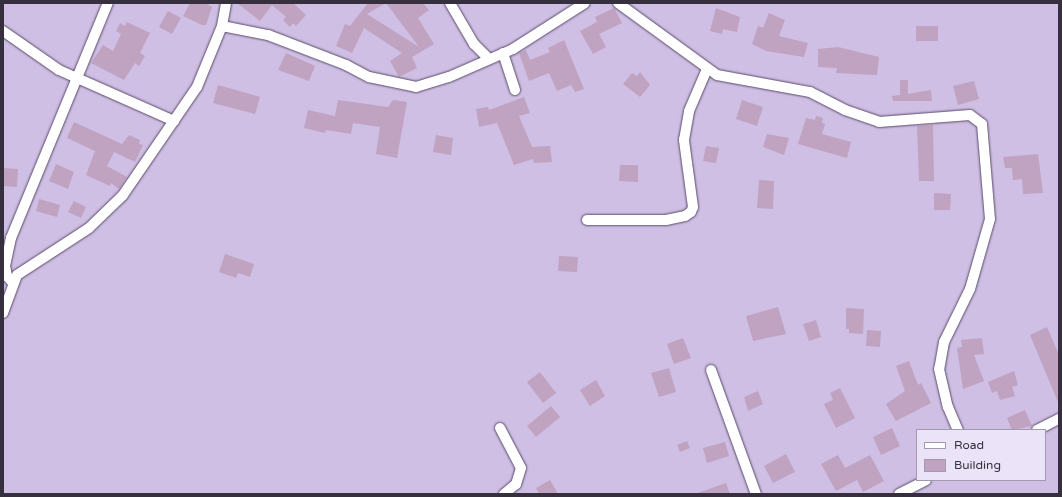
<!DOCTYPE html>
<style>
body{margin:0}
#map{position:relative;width:1062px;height:497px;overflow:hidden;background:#cfbfe4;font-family:"Varela Round",sans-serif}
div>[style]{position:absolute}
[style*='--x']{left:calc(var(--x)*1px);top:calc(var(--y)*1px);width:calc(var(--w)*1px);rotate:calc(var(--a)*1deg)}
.building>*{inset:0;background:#c0a2c1}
.roads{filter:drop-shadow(0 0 1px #594b6b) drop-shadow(0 0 1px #594b6b)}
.street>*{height:10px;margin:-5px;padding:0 5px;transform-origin:5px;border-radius:5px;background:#fff}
span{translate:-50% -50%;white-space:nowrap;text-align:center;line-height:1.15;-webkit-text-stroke:3px #ebe3f7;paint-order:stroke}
.frame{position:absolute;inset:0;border:4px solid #362f3e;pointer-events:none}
.legend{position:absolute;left:916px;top:429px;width:130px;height:52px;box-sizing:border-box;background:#ebe3f7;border:1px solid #a39bad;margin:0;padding:5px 7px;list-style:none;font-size:12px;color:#362f3e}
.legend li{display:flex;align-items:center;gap:8px;height:20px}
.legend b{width:20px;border:1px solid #a39bad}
</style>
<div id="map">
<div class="building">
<div style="clip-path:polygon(190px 3px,205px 3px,212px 7px,206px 25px,202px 25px,183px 16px)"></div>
<div style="clip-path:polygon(237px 3px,293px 3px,306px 15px,296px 26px,293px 23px,290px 27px,283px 20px,286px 17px,272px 5px,260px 21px)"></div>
<div style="clip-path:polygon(evenodd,368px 3px,423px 3px,429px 10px,418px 18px,434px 44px,412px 57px,417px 68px,399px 77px,390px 61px,402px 53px,364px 28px,352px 53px,336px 46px,345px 24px,350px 26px,368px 3px,386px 3px,419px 47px,367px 14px,386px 3px)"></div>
<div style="clip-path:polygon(614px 8px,622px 23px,599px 34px,606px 47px,593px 54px,580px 31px,597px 22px,595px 17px)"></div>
<div style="clip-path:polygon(716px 8px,740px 17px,737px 32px,723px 29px,722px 34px,710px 31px)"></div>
<div style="clip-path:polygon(168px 11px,181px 18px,172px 34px,159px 27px)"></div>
<div style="clip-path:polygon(769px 13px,785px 20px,779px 36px,808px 43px,804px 57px,766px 51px,752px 44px,758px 26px,763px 28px)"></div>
<div style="clip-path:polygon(127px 22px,150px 33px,140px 53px,145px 56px,139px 66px,135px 63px,124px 80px,91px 63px,103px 45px,113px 51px,121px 34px,116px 31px,120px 23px,125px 26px)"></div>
<div style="clip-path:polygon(916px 26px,938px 26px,938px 41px,916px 41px)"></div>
<div style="clip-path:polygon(564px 40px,584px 89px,575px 92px,571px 85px,557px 91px,549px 73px,529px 81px,519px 53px,526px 50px,530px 60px,550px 52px,548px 48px)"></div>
<div style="clip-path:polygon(838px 47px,879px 57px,877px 75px,836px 73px,837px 68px,818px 67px,818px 49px)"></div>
<div style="clip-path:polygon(286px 53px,315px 66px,309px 81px,278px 70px)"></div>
<div style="clip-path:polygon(640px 72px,650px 85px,640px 97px,623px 84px,632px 73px,637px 76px)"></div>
<div style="clip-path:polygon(900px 80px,908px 80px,908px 94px,931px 90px,932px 101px,893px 101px,892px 96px,900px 95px)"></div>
<div style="clip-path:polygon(974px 81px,979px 99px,958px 105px,953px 86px)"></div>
<div style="clip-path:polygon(218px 85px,260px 97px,255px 114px,213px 103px)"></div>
<div style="clip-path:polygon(524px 97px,530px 113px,519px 116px,532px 147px,550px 146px,552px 162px,534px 163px,533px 159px,514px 165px,497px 123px,479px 127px,476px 109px,488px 107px,489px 110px)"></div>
<div style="clip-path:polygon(338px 100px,388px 107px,393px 100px,407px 102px,397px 158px,376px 154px,380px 127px,353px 123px,351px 134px,326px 130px,325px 133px,304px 128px,308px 110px,335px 116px)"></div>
<div style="clip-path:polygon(742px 100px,763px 107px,757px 126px,736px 119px)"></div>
<div style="clip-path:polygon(816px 116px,823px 118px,822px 123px,825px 124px,822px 134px,851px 142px,847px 158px,798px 144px,806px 118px,815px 120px)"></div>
<div style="clip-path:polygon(74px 122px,122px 144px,129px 135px,140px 140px,139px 144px,143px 145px,135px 162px,114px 152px,107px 166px,127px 177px,119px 189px,111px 183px,110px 186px,86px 175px,95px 151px,67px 138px)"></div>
<div style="clip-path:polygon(933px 125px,934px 181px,919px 181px,917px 126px)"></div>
<div style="clip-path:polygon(767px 134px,789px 138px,784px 155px,763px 147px)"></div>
<div style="clip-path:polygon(436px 135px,453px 138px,451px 155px,433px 152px)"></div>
<div style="clip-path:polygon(706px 146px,719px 148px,716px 163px,703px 161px)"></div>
<div style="clip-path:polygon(1038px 154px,1043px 193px,1023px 194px,1022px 179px,1013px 180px,1012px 168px,1005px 168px,1003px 157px)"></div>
<div style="clip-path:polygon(56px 164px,74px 172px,68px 189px,49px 181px)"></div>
<div style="clip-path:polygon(620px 165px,638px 165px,638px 182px,619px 181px)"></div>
<div style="clip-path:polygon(3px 168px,18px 169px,17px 187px,3px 186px)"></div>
<div style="clip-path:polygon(759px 180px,774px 181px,773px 209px,757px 208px)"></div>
<div style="clip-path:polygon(934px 193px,951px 194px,950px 210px,934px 210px)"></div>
<div style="clip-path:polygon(39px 199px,60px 205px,57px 217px,36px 211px)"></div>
<div style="clip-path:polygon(74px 201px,86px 207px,81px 218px,68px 212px)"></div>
<div style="clip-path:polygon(225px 254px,254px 264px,250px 277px,238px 273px,236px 278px,219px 272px)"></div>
<div style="clip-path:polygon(559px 256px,578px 257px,577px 272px,558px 271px)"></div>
<div style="clip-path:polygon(778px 307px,786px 334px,753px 341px,746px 316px)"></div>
<div style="clip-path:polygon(846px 308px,864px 309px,863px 334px,849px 333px,849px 329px,846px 329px)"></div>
<div style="clip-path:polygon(816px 320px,821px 337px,809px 341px,803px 324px)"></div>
<div style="clip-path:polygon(1047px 327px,1059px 355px,1058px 402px,1030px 335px)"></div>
<div style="clip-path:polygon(867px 330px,881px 331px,880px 347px,866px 346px)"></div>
<div style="clip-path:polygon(683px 338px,691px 358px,674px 364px,667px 344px)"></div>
<div style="clip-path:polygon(982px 338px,984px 354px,974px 355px,984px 381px,963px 389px,957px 348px,962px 347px,961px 340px)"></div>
<div style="clip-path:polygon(909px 361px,918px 385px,921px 383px,931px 403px,896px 421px,886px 404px,905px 391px,896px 366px)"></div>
<div style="clip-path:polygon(669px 368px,676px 392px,659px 397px,651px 373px)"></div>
<div style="clip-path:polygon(1014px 371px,1018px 385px,1012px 387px,1015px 396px,1000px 400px,997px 391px,992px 393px,988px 382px)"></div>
<div style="clip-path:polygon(540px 372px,556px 393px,543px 403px,527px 382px)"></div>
<div style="clip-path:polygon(596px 380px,605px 396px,590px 406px,580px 390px)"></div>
<div style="clip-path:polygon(840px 388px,855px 418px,836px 428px,824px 404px,833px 400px,830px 393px)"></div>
<div style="clip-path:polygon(758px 391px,763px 404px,748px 411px,744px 397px)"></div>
<div style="clip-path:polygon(551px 406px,560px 417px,536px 437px,527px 426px)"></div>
<div style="clip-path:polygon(1025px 410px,1032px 426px,1012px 430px,1007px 418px)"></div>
<div style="clip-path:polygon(892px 428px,900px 446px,881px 455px,873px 437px)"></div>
<div style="clip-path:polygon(687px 441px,690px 448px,680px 452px,677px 445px)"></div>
<div style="clip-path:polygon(725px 442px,729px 456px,707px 463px,703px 448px)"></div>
<div style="clip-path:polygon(786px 454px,795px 472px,773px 483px,764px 466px)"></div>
<div style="clip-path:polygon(838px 455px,845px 468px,870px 455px,884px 481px,863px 492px,857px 480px,836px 491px,821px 464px)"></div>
<div style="clip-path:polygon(550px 480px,558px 494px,539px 494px,536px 488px)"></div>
<div style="clip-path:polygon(726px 483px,730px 494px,699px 494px,698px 493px)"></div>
</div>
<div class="roads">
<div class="street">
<div style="--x:450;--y:3;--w:48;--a:59.7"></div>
<div style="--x:474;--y:44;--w:21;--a:45"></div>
<div style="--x:618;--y:3;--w:122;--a:36"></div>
<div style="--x:717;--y:75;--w:95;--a:10.4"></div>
<div style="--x:810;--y:92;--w:39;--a:27"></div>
<div style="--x:845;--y:110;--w:36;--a:19"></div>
<div style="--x:879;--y:122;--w:91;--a:-4.4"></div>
<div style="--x:970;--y:115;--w:15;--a:37"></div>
<div style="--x:982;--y:124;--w:95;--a:85.2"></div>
<div style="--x:990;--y:219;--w:73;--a:105.9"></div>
<div style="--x:970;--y:289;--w:59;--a:116.1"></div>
<div style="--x:944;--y:342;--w:27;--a:100"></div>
<div style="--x:939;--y:369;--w:39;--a:77"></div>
<div style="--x:948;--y:407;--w:25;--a:67"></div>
<div style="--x:222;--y:26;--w:47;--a:11.1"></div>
<div style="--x:268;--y:35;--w:84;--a:21"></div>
<div style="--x:346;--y:65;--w:26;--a:28"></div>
<div style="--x:369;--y:77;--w:48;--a:12"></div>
<div style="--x:416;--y:87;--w:34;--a:-17"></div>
<div style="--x:449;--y:77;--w:70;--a:-23.6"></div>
<div style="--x:513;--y:49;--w:85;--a:-32.6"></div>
<div style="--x:3;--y:31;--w:68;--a:34.9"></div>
<div style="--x:59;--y:70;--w:126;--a:23.9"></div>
<div style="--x:503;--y:53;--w:39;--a:72"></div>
<div style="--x:587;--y:220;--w:79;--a:0"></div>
<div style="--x:666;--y:220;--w:19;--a:-12"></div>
<div style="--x:685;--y:216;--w:7;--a:-34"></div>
<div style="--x:691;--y:212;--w:5;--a:-68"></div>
<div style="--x:693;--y:207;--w:68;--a:-97.7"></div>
<div style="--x:684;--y:140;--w:29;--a:-80"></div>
<div style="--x:689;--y:111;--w:46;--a:-66.8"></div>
<div style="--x:13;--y:283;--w:9;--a:-131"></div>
<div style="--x:7;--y:276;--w:10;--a:-101"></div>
<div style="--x:5;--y:266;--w:29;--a:-78"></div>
<div style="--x:11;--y:238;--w:254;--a:-67.6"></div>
<div style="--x:3;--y:313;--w:40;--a:-69.8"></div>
<div style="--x:17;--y:275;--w:86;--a:-33.1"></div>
<div style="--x:89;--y:228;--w:47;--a:-44.1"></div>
<div style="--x:123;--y:195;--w:131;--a:-55.6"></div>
<div style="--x:197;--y:87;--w:66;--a:-67.7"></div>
<div style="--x:222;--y:26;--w:23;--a:-80"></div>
<div style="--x:711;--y:370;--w:132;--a:70.1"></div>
<div style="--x:500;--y:428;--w:45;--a:62.3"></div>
<div style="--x:521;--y:468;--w:17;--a:107"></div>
<div style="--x:516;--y:484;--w:16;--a:140"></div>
<div style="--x:1037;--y:430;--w:25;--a:-27"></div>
<div style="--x:899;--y:494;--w:30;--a:-27"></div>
</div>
</div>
<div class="frame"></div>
<ul class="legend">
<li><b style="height:5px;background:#fff"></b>Road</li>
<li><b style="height:11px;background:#c0a2c1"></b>Building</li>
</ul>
</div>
